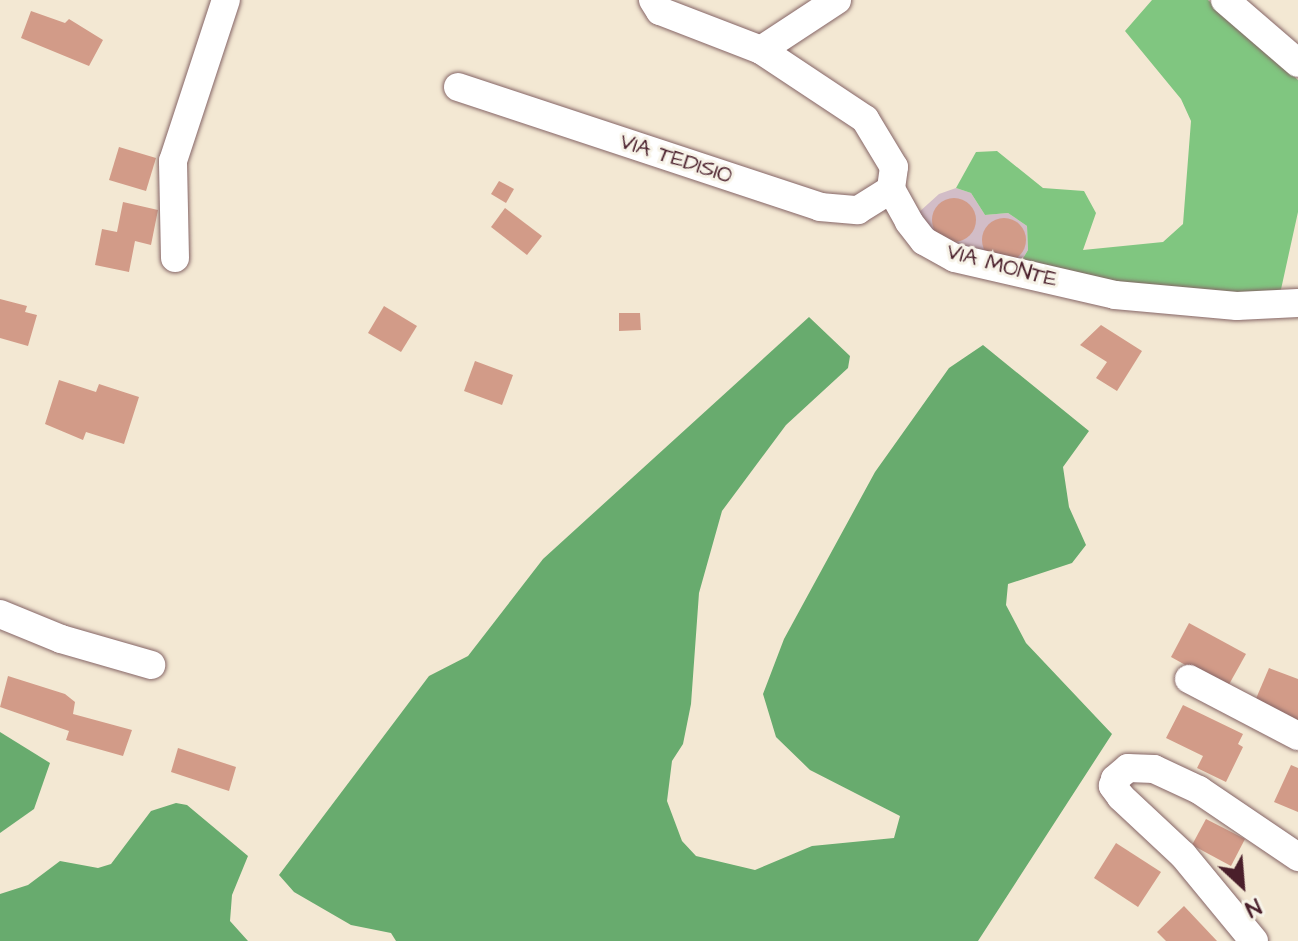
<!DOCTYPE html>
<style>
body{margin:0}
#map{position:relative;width:1298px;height:941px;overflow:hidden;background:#f3e8d3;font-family:"Architects Daughter",sans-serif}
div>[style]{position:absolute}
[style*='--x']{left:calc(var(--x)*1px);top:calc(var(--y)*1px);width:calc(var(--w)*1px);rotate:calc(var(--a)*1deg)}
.industrial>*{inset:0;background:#d2bdc7}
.green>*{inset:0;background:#80c680}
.forest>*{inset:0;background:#68ab6e}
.building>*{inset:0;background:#d29b88}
.round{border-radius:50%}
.roads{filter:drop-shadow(0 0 2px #856566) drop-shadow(0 0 2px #856566)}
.minor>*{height:28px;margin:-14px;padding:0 14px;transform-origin:14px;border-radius:14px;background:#fff}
span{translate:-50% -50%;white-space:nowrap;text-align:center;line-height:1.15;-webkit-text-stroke:6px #f7f3e8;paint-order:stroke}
.street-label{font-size:22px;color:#4a1f2b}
.north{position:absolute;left:1202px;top:845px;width:80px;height:80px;-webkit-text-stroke:6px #f7f3e8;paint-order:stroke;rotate:154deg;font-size:22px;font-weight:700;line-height:32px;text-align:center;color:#4a1f2b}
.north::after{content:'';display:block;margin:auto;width:28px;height:36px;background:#4a1f2b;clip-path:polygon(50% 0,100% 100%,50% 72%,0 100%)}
</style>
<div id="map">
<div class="industrial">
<div style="clip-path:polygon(956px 188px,971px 193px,985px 215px,1008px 213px,1027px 226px,1028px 250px,1016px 270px,939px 241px,918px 213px,939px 194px)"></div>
</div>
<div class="green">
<div style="clip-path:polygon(1152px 0,1208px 0,1298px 80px,1298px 212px,1280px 294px,1229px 300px,1016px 270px,1028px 250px,1027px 226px,1008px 213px,985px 215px,971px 193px,956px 188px,976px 152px,997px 151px,1043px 188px,1084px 191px,1096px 213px,1083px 250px,1163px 242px,1183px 224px,1191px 121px,1181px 99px,1125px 31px)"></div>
</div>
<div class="forest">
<div style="clip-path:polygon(809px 317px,850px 356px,848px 368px,786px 425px,722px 511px,699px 593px,691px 704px,683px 744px,672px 761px,667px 801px,682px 841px,696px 856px,755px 870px,812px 846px,894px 838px,900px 816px,810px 770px,776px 737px,763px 694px,784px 639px,875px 472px,949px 368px,983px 345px,1089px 431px,1063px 467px,1069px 507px,1086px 545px,1072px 563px,1008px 584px,1006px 605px,1026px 643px,1112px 734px,978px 941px,396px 941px,391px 933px,351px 925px,294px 892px,279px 875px,429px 676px,468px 656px,543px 559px)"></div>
<div style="clip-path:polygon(0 732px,50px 763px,34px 809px,0 833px)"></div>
<div style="clip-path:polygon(176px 803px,187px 805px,248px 856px,232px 895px,230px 921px,248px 941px,0 941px,0 894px,28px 885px,60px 861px,98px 868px,111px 864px,151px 811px)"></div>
</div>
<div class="building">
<div style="clip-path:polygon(31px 11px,65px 23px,69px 19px,103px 40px,89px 66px,21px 38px)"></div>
<div style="clip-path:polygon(119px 147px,156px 158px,146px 191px,109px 180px)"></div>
<div style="clip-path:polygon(499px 181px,514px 189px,506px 203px,491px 194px)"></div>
<div class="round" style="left:932px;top:198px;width:44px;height:44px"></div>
<div style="clip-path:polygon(123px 202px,158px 210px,151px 245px,135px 241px,129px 272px,95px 265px,102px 229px,117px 232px)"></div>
<div style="clip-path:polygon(505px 208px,542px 236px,527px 255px,491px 227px)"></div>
<div class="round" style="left:982px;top:218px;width:44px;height:44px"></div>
<div style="clip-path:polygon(0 299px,27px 306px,25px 312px,37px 315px,28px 346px,0 338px)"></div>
<div style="clip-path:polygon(384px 306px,417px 326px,401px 352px,368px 333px)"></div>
<div style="clip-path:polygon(619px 313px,640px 313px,641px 330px,619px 331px)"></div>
<div style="clip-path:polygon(1101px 325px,1142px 351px,1117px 391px,1096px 378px,1107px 362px,1080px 345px)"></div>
<div style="clip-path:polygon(475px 361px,513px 375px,502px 405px,464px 391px)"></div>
<div style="clip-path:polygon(59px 380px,96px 392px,99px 384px,139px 397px,124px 444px,86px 432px,83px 440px,45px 424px)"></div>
<div style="clip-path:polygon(1189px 623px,1246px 654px,1227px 688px,1171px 657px)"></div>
<div style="clip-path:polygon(1269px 668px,1298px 679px,1298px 722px,1255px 701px)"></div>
<div style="clip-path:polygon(8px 676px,65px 694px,75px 702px,73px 714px,132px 730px,123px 756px,66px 740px,69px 731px,0 707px)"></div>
<div style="clip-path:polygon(1183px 705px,1243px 734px,1238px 744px,1243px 747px,1226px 782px,1197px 768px,1203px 756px,1166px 738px)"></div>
<div style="clip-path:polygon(178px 748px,236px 767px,229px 791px,171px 772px)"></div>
<div style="clip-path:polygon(1291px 765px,1298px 768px,1298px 812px,1274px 802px)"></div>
<div style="clip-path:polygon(1206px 819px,1245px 839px,1231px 866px,1192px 845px)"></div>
<div style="clip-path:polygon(1116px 843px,1161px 872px,1138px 907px,1094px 878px)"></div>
<div style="clip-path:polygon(1184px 906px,1217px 941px,1166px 941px,1157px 932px)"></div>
</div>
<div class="roads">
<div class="minor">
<div style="--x:653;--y:0;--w:13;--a:58"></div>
<div style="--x:660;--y:11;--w:108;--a:21.1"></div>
<div style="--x:761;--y:50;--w:125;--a:33.6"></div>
<div style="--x:865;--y:119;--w:56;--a:58.9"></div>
<div style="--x:894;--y:167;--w:22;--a:98"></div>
<div style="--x:891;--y:189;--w:38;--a:61"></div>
<div style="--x:909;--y:222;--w:24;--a:52"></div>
<div style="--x:924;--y:241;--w:35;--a:29"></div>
<div style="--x:955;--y:258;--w:164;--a:13"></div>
<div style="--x:1115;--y:295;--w:122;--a:5.2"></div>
<div style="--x:1237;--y:306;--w:61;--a:-2.8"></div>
<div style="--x:1225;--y:0;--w:96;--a:40.8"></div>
<div style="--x:761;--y:50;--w:91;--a:-33.3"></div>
<div style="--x:458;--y:87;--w:381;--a:18.3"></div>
<div style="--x:820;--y:207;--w:38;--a:5"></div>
<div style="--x:858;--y:210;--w:39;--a:-32"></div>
<div style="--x:175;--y:258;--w:97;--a:-91.2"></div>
<div style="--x:173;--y:161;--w:169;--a:-71.8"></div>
<div style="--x:0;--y:614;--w:66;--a:22.3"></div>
<div style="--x:61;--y:639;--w:94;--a:16.1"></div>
<div style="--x:1189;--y:679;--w:123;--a:27.6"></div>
<div style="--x:1254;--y:941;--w:112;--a:-129.5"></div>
<div style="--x:1183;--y:855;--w:85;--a:-136.9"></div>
<div style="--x:1121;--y:797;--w:14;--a:-126"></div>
<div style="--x:1113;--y:786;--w:7;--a:-74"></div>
<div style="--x:1115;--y:779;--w:17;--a:-40"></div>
<div style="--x:1128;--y:768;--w:26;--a:2"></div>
<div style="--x:1154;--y:769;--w:50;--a:25"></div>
<div style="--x:1199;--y:790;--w:120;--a:34.1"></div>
</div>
</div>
<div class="street-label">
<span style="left:676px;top:159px;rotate:18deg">VIA TEDISIO</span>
<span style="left:1002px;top:266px;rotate:15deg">VIA MONTE</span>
</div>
<div class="north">N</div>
</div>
